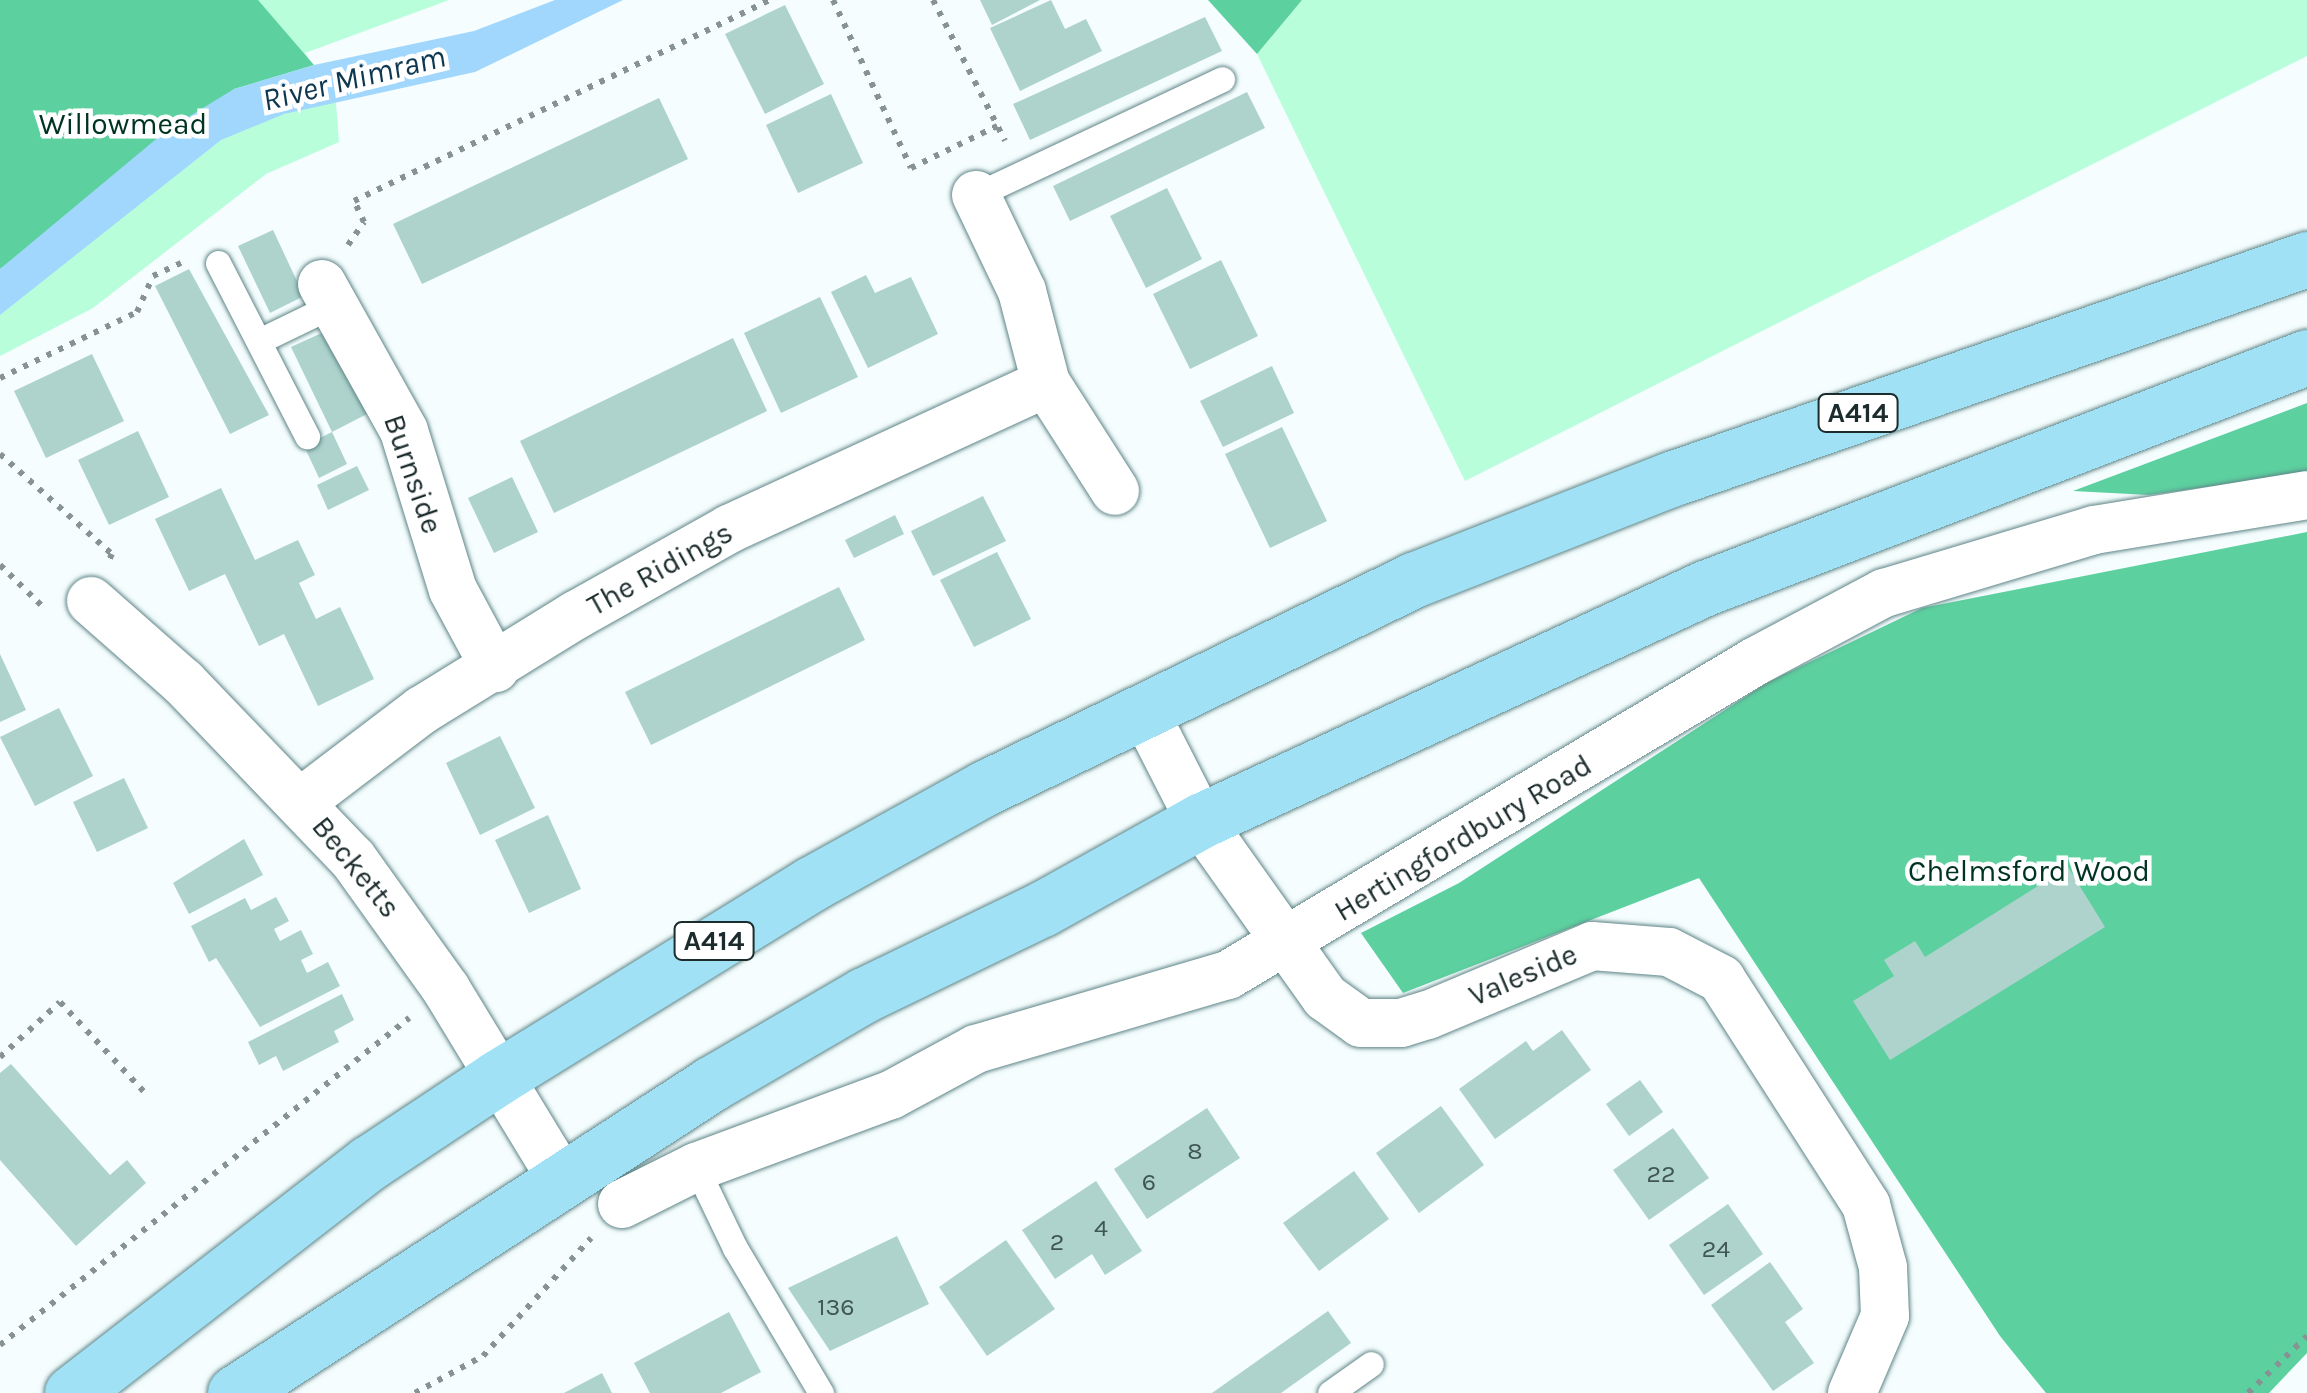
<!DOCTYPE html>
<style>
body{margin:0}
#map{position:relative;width:2307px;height:1393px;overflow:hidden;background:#f5fdfe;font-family:Karla,sans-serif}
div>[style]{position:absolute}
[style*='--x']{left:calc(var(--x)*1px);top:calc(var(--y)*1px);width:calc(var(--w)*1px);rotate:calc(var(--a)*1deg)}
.green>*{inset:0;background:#b8fedb}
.forest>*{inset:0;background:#5dd09f}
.water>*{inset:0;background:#a1d7fc}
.building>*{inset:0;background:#add3cc}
.path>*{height:6px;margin-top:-3px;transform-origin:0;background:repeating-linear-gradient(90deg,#869293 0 5px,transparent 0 13px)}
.roads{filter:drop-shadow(0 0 2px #5f8587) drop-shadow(0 0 2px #5f8587)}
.lane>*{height:25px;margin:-12.5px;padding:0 12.5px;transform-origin:12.5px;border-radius:12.5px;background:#fff}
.street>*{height:48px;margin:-24px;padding:0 24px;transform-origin:24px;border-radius:24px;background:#fff}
.highway>*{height:55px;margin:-27.5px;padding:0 27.5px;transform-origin:27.5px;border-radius:27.5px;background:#a0e1f5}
span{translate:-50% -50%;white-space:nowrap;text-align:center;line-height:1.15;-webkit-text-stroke:9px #fff;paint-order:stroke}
.number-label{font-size:25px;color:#405655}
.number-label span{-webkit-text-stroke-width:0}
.shield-label span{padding:2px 8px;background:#fff;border:2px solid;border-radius:8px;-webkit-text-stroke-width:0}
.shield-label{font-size:28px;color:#1c2c2d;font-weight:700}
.park-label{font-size:30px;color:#003422}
.street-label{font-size:30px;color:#1c2c2d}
.water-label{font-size:32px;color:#0e3851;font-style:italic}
</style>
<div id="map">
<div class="green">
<div style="clip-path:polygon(0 0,449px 0,305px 53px,336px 103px,339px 142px,266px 174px,93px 308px,0 356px)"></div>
<div style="clip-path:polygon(1302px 0,2307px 0,2307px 56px,1465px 481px,1257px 54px)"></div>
</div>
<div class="forest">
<div style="clip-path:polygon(0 0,258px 0,314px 65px,234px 89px,0 269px)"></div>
<div style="clip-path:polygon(1208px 0,1302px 0,1257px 54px)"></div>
<div style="clip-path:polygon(2307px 403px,2307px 473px,2149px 495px,2073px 491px)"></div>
<div style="clip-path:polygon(2307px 532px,2307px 1353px,2269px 1393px,2046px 1393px,2000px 1336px,1699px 878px,1403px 993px,1361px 933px,1459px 883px,1768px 682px,1922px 608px)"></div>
</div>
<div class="water">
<div style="clip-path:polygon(555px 0,623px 0,475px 72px,284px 114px,221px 140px,0 315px,0 269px,167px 130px,234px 89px,314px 65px,474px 31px)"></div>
</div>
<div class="building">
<div style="clip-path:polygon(980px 0,1040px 0,992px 25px)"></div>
<div style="clip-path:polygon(1051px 0,1065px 29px,1086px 19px,1102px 51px,1020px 91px,990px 28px)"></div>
<div style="clip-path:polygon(785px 5px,824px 84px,765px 114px,725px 34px)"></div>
<div style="clip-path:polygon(1205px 17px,1222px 51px,1030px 140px,1013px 104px)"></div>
<div style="clip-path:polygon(1247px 92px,1265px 128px,1070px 221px,1053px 186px)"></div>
<div style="clip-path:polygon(831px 94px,863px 163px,798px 193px,766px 125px)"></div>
<div style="clip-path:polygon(659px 98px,688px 159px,422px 284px,393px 224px)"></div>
<div style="clip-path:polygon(1167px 188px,1202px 259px,1146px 288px,1110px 216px)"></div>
<div style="clip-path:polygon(273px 230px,304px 296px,270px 313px,238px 246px)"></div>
<div style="clip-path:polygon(1221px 260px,1258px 336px,1190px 369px,1153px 294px)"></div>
<div style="clip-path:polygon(189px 269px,269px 415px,230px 434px,155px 286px)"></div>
<div style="clip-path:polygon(866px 275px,875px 293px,911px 277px,938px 334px,868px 368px,831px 292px)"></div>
<div style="clip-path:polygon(820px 297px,858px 377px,781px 413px,744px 333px)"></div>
<div style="clip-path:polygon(326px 331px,367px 414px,332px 432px,291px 347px)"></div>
<div style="clip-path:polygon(733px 338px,767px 411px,554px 513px,520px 441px)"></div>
<div style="clip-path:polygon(92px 354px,124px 421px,46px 458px,14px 391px)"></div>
<div style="clip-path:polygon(1272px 366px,1294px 413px,1223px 447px,1200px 401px)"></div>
<div style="clip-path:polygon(1282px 427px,1327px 521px,1270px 548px,1225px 454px)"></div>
<div style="clip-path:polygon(138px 431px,169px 497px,109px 525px,78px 460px)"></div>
<div style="clip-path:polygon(332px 432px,347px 464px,319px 478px,304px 446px)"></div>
<div style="clip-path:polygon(357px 466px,369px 490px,328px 510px,317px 485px)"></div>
<div style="clip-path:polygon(512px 477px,538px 532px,494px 553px,468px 498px)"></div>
<div style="clip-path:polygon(221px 488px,255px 560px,298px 540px,315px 575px,299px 583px,316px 619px,340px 607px,374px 679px,318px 706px,284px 634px,259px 646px,225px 574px,189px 591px,155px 519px)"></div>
<div style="clip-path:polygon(983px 496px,1006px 541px,933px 576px,911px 531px)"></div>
<div style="clip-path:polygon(895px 515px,904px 534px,854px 558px,845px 540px)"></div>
<div style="clip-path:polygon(997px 552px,1031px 619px,974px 647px,940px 580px)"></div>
<div style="clip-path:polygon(839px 587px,865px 640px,651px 745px,625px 692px)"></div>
<div style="clip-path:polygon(0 654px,26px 710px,0 722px)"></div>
<div style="clip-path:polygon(59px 708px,93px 776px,35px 806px,0 737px)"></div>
<div style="clip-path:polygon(500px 736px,535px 808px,480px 835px,446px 763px)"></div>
<div style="clip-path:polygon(124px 778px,148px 828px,97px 852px,73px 802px)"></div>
<div style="clip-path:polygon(548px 815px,581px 889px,529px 913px,495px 840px)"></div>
<div style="clip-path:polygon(244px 839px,263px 875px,189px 914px,173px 883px)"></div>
<div style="clip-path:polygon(2068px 867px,2105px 927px,1890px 1060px,1853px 1001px,1894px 976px,1884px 960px,1915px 941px,1925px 957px)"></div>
<div style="clip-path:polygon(276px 897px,289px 921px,274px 929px,280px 941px,301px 930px,313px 954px,301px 960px,307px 973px,328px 962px,340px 986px,260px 1027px,216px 958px,209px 962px,191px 926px,245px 898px,251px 910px)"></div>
<div style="clip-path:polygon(342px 994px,354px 1020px,334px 1031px,339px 1042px,283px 1071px,276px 1056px,259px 1065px,248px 1042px)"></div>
<div style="clip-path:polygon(1562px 1030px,1591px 1070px,1495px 1139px,1459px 1089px,1526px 1041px,1533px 1051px)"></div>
<div style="clip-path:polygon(11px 1064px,110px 1175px,127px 1160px,146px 1183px,76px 1246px,0 1160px,0 1073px)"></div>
<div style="clip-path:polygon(1640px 1080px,1663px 1112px,1629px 1136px,1606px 1104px)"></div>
<div style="clip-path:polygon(1441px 1106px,1484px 1165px,1419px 1213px,1376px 1153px)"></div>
<div style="clip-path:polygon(1207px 1108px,1240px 1158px,1147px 1219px,1114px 1169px)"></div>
<div style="clip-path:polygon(1673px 1128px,1709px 1178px,1649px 1220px,1613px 1170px)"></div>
<div style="clip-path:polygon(1354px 1171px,1389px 1219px,1319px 1271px,1283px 1223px)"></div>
<div style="clip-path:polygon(1096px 1181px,1142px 1251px,1105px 1275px,1092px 1254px,1055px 1279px,1022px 1230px)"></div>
<div style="clip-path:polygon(1728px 1204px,1763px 1254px,1704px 1295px,1669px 1245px)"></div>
<div style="clip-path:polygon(897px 1236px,929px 1304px,830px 1351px,788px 1288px)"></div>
<div style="clip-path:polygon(1006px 1240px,1055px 1309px,987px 1356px,939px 1287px)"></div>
<div style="clip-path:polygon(1770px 1262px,1803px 1309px,1785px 1322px,1814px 1363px,1773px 1391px,1711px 1305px)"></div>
<div style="clip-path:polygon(1328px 1311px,1351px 1343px,1281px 1393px,1212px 1393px)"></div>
<div style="clip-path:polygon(729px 1312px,761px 1372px,721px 1393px,650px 1393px,634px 1363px)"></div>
<div style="clip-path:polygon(602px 1373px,612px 1393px,564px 1393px)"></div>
</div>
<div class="path">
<div style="--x:833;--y:0;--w:185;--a:65.1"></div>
<div style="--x:911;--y:168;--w:96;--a:-26"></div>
<div style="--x:933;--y:0;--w:158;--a:62.9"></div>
<div style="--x:348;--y:245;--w:28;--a:-55"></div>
<div style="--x:364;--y:222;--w:23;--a:-115"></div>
<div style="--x:354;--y:201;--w:462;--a:-25.8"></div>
<div style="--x:0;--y:378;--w:152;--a:-25.7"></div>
<div style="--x:137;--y:312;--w:39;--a:-66"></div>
<div style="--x:153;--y:276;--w:31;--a:-25"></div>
<div style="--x:0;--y:454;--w:150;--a:41.8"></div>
<div style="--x:112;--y:554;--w:7;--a:117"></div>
<div style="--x:0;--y:565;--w:59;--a:44.3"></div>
<div style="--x:0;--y:1057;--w:81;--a:-42.5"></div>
<div style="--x:60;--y:1002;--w:129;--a:46.9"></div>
<div style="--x:0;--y:1345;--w:524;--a:-38.64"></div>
<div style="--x:415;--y:1393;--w:77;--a:-28.6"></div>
<div style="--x:483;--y:1356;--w:160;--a:-47.5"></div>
<div style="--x:2248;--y:1393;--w:82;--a:-44"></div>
</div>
<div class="roads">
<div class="lane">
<div style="--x:976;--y:195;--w:272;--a:-25.2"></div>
<div style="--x:218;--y:263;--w:195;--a:62.8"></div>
<div style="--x:259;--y:341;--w:82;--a:-25.9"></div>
<div style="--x:696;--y:1167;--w:90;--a:64.3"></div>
<div style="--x:735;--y:1248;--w:169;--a:59.3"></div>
<div style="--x:1330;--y:1393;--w:50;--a:-35.3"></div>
</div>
<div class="street">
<div style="--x:976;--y:195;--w:106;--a:64.4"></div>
<div style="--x:1022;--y:291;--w:95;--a:75.4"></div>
<div style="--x:1046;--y:383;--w:128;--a:57.4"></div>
<div style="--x:322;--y:284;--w:168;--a:60.8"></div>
<div style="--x:404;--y:431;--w:166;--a:72.9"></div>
<div style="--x:453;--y:590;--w:89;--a:61.7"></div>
<div style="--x:91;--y:601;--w:123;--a:41.4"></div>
<div style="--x:183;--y:682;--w:245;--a:46.2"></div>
<div style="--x:353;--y:859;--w:160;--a:54.4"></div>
<div style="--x:446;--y:989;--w:223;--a:58.7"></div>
<div style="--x:1144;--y:711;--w:123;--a:63"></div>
<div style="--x:1200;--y:821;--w:216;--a:54.6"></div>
<div style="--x:1325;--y:997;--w:44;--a:35.8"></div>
<div style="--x:1361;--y:1023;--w:40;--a:0"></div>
<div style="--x:1401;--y:1023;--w:28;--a:-17"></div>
<div style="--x:1428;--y:1015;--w:178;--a:-22.8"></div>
<div style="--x:1592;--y:946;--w:77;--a:4.5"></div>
<div style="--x:1669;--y:952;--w:59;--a:27.4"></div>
<div style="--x:1721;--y:979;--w:269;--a:57.3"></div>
<div style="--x:1866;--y:1205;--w:64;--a:74.7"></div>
<div style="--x:1883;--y:1267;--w:49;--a:87.7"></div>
<div style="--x:1885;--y:1316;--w:84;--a:113.2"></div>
<div style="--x:302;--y:801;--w:151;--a:-37.2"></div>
<div style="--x:422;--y:710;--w:181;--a:-31.7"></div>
<div style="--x:576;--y:615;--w:176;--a:-29.3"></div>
<div style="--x:729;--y:529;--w:349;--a:-24.7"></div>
<div style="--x:622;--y:1204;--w:83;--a:-26.6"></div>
<div style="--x:696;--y:1167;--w:208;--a:-20.3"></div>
<div style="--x:891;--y:1095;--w:97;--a:-28.4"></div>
<div style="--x:976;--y:1049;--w:263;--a:-16.4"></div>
<div style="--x:1228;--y:975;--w:614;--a:-30.74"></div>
<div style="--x:1756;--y:661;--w:145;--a:-28"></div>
<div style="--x:1884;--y:593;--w:219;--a:-16.7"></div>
<div style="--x:2094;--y:530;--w:216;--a:-9.3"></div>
</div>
<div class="highway">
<div style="--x:72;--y:1393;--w:376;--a:-37.8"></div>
<div style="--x:369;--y:1163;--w:154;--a:-33.6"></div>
<div style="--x:497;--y:1078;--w:369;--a:-31.7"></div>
<div style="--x:811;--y:884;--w:199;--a:-28.9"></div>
<div style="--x:985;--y:788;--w:476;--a:-25.9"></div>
<div style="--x:1413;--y:580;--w:277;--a:-21.4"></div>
<div style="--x:1671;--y:479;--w:673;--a:-19.08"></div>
<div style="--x:235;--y:1393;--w:568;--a:-32.99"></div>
<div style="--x:711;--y:1084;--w:177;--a:-30.2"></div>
<div style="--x:864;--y:995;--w:198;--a:-25.8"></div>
<div style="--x:1042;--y:909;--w:181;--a:-29.1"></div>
<div style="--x:1200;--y:821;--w:556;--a:-24.77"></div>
<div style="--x:1705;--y:588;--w:645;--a:-20.99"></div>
</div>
</div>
<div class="number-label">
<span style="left:1195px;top:1151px">8</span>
<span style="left:1661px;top:1174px">22</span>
<span style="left:1149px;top:1182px">6</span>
<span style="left:1101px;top:1228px">4</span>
<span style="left:1057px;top:1242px">2</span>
<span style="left:1716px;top:1249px">24</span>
<span style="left:836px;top:1307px">136</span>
</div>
<div class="shield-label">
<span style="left:1858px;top:413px">A414</span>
<span style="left:714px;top:941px">A414</span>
</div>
<div class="park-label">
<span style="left:123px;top:124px">Willowmead</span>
<span style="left:2029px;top:871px">Chelmsford Wood</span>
</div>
<div class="street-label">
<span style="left:413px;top:474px;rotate:71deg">Burnside</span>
<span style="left:660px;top:569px;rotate:-29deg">The Ridings</span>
<span style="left:1463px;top:838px;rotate:-31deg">Hertingfordbury Road</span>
<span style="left:356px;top:867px;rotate:51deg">Becketts</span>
<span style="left:1523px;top:975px;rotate:-23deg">Valeside</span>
</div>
<div class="water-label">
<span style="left:354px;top:79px;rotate:-14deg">River Mimram</span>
</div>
</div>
